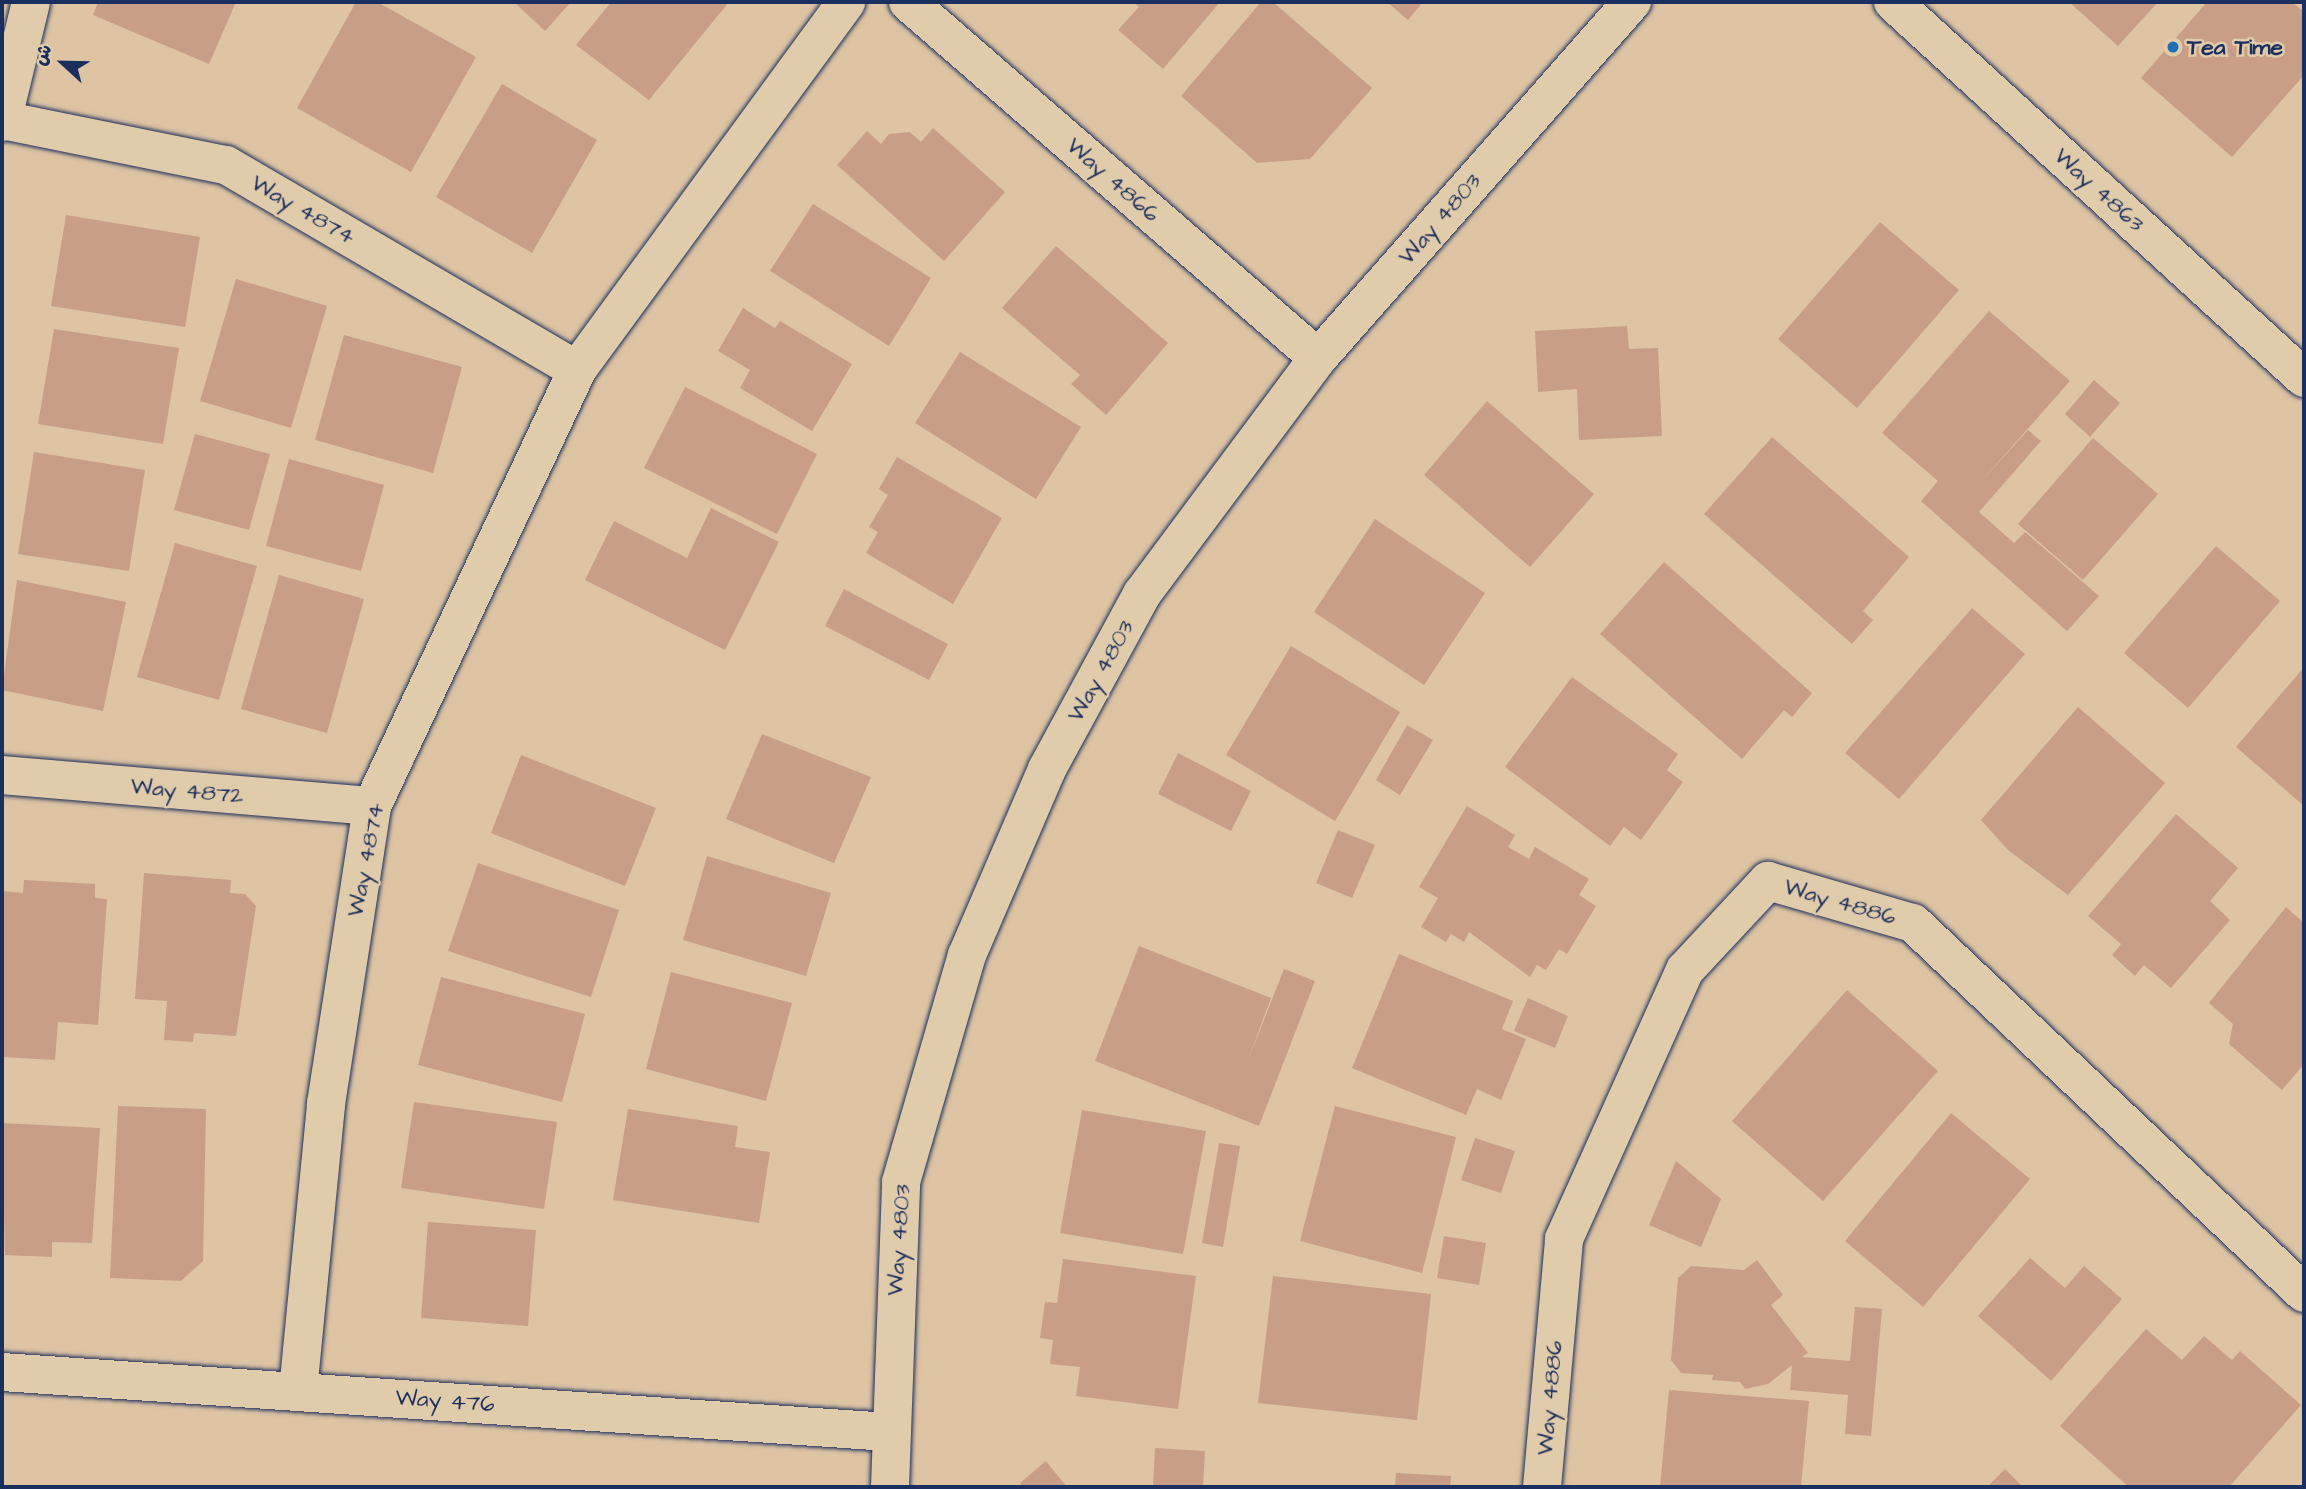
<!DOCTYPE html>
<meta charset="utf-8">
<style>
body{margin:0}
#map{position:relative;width:2306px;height:1489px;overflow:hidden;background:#dec4a3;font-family:"Architects Daughter","Playpen Sans Arabic",sans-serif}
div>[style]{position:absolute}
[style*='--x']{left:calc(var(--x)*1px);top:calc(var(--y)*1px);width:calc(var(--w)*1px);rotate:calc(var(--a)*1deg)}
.building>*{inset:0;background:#c89e86}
.roads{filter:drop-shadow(0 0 2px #1b2f5e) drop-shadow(0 0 2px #1b2f5e)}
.minor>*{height:38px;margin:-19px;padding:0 19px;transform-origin:19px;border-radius:19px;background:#e0cbaa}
.tertiary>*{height:38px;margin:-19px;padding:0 19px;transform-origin:19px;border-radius:19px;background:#e0cbaa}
.dots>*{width:19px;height:19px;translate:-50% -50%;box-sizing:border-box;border:4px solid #e0cbaa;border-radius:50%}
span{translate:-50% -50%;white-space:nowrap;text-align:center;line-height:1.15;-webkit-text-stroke:5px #e0cbaa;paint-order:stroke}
.poi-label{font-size:23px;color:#1b2f5e;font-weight:700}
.left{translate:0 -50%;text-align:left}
.street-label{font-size:23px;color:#1b2f5e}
.frame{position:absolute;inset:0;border:4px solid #1b2f5e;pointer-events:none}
.north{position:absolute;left:28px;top:28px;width:70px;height:70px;-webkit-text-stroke:5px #e0cbaa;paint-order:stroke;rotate:292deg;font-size:19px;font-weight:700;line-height:28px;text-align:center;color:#1b2f5e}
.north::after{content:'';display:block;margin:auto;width:24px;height:32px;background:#1b2f5e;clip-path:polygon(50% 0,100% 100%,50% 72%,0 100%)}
</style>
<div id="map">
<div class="building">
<div style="clip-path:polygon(98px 2px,236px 2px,209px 64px,93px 15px)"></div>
<div style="clip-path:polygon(356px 2px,377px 2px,476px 57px,411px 172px,297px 108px)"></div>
<div style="clip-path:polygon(514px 2px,571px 2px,545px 31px)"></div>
<div style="clip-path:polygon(611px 2px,729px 2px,649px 100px,576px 45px)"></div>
<div style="clip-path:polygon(1133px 2px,1220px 2px,1163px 69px,1118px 30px,1139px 7px)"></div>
<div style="clip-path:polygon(1261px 2px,1273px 2px,1372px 88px,1310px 159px,1257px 163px,1181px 96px)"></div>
<div style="clip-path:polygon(1387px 2px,1423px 2px,1408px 20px)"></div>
<div style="clip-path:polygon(2069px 2px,2158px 2px,2118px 46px)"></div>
<div style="clip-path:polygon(2207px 2px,2292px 2px,2304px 12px,2304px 75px,2232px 157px,2141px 78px)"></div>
<div style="clip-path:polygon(502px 84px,597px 140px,532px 253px,436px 197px)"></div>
<div style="clip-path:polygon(933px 128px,1005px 192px,944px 261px,837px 165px,867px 131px,881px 144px,889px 134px,910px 132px,921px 142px)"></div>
<div style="clip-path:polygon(813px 204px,931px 278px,889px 346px,770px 271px)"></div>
<div style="clip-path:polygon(66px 215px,200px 237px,185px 327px,51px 306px)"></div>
<div style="clip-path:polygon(1880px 222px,1959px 290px,1857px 408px,1778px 339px)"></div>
<div style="clip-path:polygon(1056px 246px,1168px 343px,1106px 415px,1071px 384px,1080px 375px,1002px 308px)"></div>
<div style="clip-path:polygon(236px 279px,327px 306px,291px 428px,200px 401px)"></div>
<div style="clip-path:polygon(743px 308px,775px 328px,780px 321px,852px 364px,812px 431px,740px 388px,750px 370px,718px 351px)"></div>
<div style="clip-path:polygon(1989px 311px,2070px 381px,1977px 486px,2028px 430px,2041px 441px,1979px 512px,2014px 543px,2025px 532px,2099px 596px,2067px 631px,1921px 501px,1938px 481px,1882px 433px)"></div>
<div style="clip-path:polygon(1627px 326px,1629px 349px,1658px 348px,1662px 436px,1579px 440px,1577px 389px,1538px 392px,1535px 331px)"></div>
<div style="clip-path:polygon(54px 329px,179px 348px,163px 444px,38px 424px)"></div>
<div style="clip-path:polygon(344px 335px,462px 367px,433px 473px,315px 440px)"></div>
<div style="clip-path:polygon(960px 352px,1081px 427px,1036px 499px,915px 423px)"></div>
<div style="clip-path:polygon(2094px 380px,2120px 403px,2090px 437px,2065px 414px)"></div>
<div style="clip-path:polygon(685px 387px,817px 454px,777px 534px,644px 468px)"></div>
<div style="clip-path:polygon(1487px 401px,1594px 494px,1530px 567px,1424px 475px)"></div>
<div style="clip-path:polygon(195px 434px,270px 454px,249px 530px,174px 510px)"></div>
<div style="clip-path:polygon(1772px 437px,1909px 557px,1863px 611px,1873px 620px,1852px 644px,1704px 514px)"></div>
<div style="clip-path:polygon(2093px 438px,2158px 494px,2083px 580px,2018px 524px)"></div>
<div style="clip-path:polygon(34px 452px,145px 470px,129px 571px,18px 554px)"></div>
<div style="clip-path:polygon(897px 457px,1002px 518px,953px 604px,866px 553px,878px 532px,869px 527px,888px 495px,879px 489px)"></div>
<div style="clip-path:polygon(289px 459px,384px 485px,361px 571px,266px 546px)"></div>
<div style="clip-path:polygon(711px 508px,779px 542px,725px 650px,585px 580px,614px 521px,687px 558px)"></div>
<div style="clip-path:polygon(1375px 519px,1485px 593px,1424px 685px,1314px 612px)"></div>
<div style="clip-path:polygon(175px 543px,257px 566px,219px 700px,137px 677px)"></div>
<div style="clip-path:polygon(2216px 546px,2280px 601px,2188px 708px,2124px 653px)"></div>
<div style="clip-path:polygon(1664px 562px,1812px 693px,1792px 717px,1784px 710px,1742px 759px,1600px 634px)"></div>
<div style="clip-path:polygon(279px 575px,364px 599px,327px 733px,241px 709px)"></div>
<div style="clip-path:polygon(17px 580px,126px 602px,103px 711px,2px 690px)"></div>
<div style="clip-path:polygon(844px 589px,948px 644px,929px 680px,825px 626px)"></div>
<div style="clip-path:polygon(1972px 608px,2025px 654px,1899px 799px,1845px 753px)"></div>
<div style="clip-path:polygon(1291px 646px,1400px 712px,1335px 821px,1226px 755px)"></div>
<div style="clip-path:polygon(2304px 667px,2304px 806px,2236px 747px)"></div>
<div style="clip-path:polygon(1572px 677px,1678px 754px,1667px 770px,1683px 782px,1641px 840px,1624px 827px,1610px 846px,1505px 767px)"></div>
<div style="clip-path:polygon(2078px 707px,2165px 783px,2068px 895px,2008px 850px,1981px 820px)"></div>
<div style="clip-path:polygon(1407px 725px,1433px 740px,1400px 795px,1376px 780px)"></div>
<div style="clip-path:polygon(762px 734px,871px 777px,834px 863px,726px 819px)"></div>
<div style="clip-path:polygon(1178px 753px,1251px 791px,1231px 831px,1158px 794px)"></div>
<div style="clip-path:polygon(521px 755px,656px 808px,625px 886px,491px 833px)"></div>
<div style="clip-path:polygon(1467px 806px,1515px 835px,1508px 847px,1529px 859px,1535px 847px,1589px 879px,1579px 895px,1596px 906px,1567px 954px,1559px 949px,1546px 970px,1537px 965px,1530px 977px,1469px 932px,1464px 942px,1451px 934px,1446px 942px,1421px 927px,1438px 898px,1419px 887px)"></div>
<div style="clip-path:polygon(2176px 814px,2238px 868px,2210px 901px,2230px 920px,2171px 988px,2144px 965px,2135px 976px,2112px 955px,2121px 944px,2088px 916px)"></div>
<div style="clip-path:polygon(1338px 830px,1375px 845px,1352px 898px,1316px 883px)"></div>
<div style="clip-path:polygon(707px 856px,831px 893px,806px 976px,683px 940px)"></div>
<div style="clip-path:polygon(478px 863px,619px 910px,591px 997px,448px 951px)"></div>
<div style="clip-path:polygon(144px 873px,231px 880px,230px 893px,245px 894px,256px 906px,236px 1036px,194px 1033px,193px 1042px,164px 1040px,167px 1001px,135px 999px)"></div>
<div style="clip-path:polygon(24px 880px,95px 884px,95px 898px,107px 899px,98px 1025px,58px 1022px,55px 1060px,2px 1057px,2px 891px,23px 893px)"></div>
<div style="clip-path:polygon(2286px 907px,2304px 923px,2304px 1064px,2282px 1090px,2229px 1044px,2233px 1024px,2209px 1003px)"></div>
<div style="clip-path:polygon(1139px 946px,1271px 998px,1247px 1063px,1284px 969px,1315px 981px,1259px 1126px,1095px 1061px)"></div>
<div style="clip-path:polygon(1399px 954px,1513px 1001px,1502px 1029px,1526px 1039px,1501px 1100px,1477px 1089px,1466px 1115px,1352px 1068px)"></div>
<div style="clip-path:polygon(671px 972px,792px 1003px,766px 1101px,646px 1069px)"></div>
<div style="clip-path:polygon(441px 977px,585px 1014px,562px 1102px,418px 1065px)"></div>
<div style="clip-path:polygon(1847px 990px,1938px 1071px,1823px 1201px,1732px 1121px)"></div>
<div style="clip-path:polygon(1528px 998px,1568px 1016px,1555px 1048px,1514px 1031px)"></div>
<div style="clip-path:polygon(414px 1102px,557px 1122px,544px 1209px,401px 1188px)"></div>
<div style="clip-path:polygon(118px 1106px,206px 1109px,203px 1261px,181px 1281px,110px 1278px)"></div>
<div style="clip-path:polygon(1335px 1106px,1456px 1137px,1422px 1273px,1300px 1241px)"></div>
<div style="clip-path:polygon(628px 1109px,738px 1126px,735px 1147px,770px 1152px,759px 1223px,613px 1200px)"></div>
<div style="clip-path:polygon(1082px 1110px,1206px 1131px,1183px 1254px,1060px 1233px)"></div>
<div style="clip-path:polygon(1951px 1113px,2030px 1179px,1923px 1307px,1845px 1241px)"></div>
<div style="clip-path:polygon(2px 1123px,100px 1128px,92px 1243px,52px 1242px,52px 1257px,5px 1255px)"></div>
<div style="clip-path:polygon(1475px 1138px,1515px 1151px,1501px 1193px,1461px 1180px)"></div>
<div style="clip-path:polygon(1219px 1143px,1240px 1146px,1223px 1247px,1202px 1243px)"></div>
<div style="clip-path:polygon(1676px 1161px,1721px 1199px,1701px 1247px,1649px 1225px)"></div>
<div style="clip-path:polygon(428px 1222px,536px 1230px,528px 1326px,421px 1318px)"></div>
<div style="clip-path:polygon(1444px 1236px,1486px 1243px,1479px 1285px,1437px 1278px)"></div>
<div style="clip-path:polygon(2030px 1258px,2065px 1288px,2084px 1266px,2122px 1299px,2051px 1381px,1978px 1316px)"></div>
<div style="clip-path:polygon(1063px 1259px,1196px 1276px,1178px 1409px,1076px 1396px,1080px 1367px,1050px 1364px,1053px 1340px,1040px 1338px,1045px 1302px,1057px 1303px)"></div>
<div style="clip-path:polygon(1757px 1260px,1783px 1295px,1771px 1305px,1808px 1353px,1802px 1357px,1850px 1361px,1855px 1307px,1882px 1309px,1871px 1436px,1845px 1434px,1848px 1395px,1790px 1390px,1792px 1365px,1768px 1384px,1745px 1389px,1740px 1382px,1712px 1380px,1713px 1375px,1681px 1373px,1671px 1360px,1678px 1278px,1691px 1266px,1744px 1270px)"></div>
<div style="clip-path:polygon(1273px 1276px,1431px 1294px,1417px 1420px,1258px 1403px)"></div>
<div style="clip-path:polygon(2146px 1329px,2182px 1360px,2204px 1336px,2232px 1360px,2240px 1351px,2301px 1405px,2229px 1487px,2129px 1487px,2060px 1426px)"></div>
<div style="clip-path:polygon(1669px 1390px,1809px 1401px,1801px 1487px,1660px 1487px)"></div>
<div style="clip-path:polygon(1155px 1448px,1205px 1451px,1203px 1487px,1153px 1486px)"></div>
<div style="clip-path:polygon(1046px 1461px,1067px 1487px,1023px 1487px,1020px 1483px)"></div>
<div style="clip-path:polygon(2005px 1469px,2023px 1487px,1987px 1487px)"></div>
<div style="clip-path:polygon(1396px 1473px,1451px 1476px,1450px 1487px,1395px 1487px)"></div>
</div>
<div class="roads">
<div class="minor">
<div style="--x:908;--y:2;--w:543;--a:40.97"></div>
<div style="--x:1893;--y:2;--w:557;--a:42.45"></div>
<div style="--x:2;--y:120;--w:228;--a:11.4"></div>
<div style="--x:226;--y:165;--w:406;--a:30.3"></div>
<div style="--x:2;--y:122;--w:123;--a:-76.4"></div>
<div style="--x:2;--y:775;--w:371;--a:4.8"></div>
<div style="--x:2;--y:1372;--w:888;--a:3.87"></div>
<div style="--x:298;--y:1391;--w:288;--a:-84.4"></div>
<div style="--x:326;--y:1104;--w:302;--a:-81.2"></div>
<div style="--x:372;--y:806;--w:482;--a:-64.8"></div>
<div style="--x:577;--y:370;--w:456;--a:-53.8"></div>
<div style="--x:1542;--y:1487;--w:249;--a:-84.9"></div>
<div style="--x:1564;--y:1239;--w:295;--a:-65.8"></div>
<div style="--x:1685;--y:970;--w:122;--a:-47"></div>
<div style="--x:1768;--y:881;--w:151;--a:16.2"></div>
<div style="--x:1913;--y:923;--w:538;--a:43.42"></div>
</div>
<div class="tertiary">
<div style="--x:890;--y:1487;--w:305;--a:-87.9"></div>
<div style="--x:901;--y:1182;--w:236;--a:-73.8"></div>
<div style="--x:967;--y:955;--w:202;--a:-66.7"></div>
<div style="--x:1047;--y:769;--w:199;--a:-61.5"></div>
<div style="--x:1142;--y:594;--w:294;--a:-53.3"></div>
<div style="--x:1318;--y:358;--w:475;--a:-48.6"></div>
</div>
</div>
<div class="dots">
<div style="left:2173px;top:47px;background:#1f6fb2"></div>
</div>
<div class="poi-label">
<span class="left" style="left:2187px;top:47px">Tea Time</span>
</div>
<div class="street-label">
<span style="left:1113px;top:180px;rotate:41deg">Way 4866</span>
<span style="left:2099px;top:190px;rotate:42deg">Way 4863</span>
<span style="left:303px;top:210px;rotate:30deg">Way 4874</span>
<span style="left:1440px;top:219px;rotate:-49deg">Way 4803</span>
<span style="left:1101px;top:671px;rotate:-61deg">Way 4803</span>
<span style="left:187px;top:791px;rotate:5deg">Way 4872</span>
<span style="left:366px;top:860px;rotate:-79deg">Way 4874</span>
<span style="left:1840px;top:902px;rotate:16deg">Way 4886</span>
<span style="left:899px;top:1240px;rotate:-86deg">Way 4803</span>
<span style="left:1550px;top:1398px;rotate:-85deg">Way 4886</span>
<span style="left:445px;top:1401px;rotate:4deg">Way 476</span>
</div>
<div class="frame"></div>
<div class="north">ش</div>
</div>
